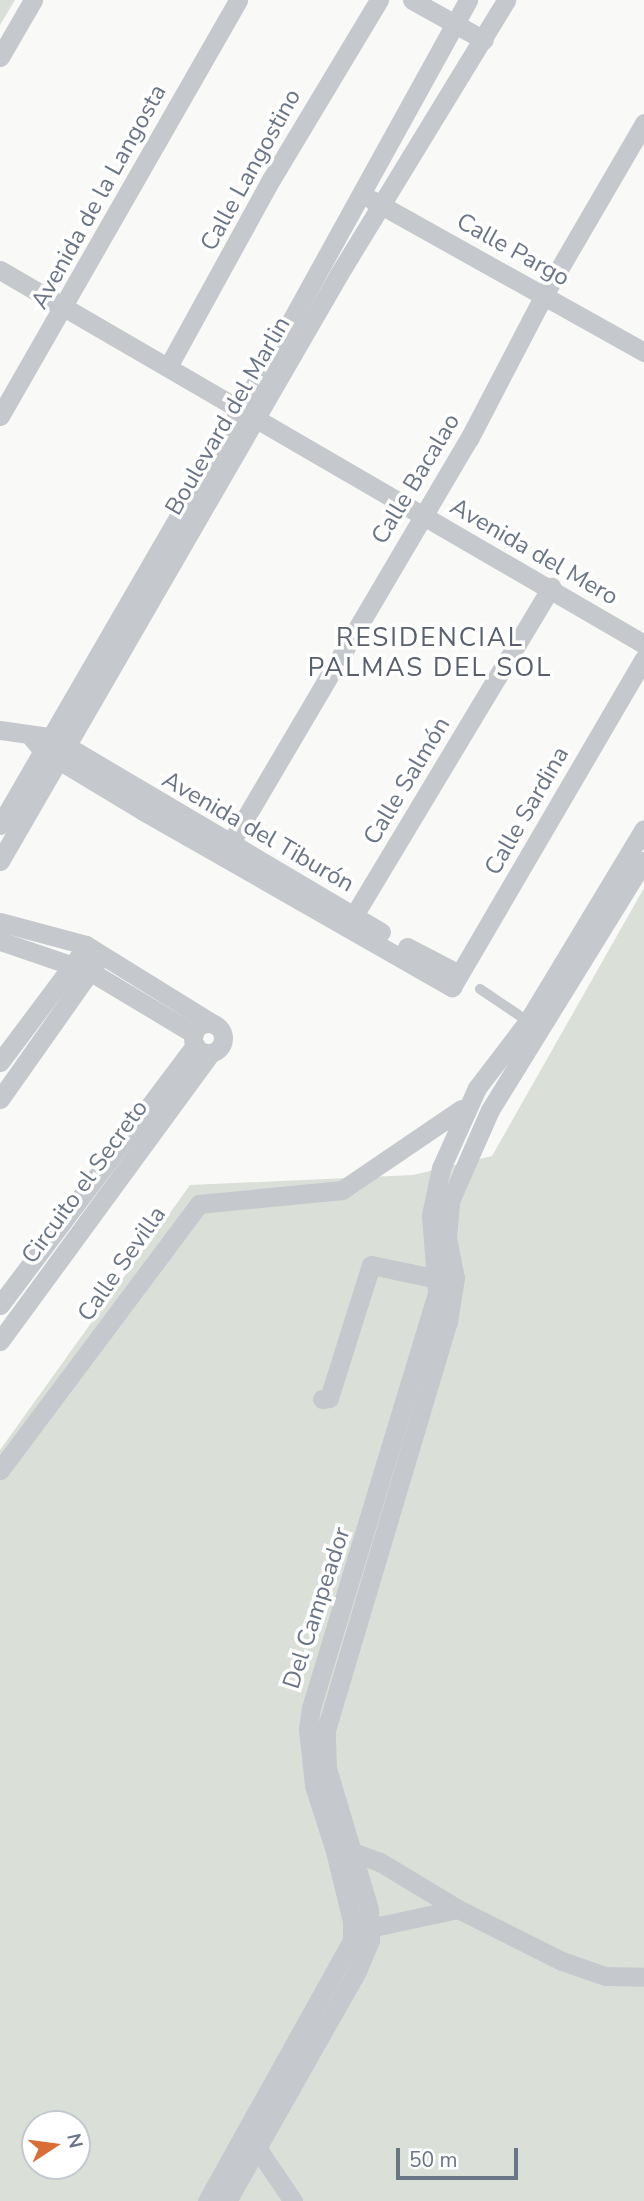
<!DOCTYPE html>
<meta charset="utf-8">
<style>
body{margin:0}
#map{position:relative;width:644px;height:2201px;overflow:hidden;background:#f9f9f7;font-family:"Nunito Sans",sans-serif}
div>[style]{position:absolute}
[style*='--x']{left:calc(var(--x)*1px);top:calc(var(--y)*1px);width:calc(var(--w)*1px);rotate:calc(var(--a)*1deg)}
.green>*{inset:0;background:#dae0d8}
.service>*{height:10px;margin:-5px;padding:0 5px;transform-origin:5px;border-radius:5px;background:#c5c8cc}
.minor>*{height:19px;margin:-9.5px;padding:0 9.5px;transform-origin:9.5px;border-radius:9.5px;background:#c5c8cc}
.minor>.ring{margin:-9.5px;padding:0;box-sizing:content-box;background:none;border:19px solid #c5c8cc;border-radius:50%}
span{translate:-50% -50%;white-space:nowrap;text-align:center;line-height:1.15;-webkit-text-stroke:7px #fff;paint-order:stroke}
.street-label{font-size:24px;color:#6a7686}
.neighbourhood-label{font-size:26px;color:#57606c;letter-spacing:2px}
.north{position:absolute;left:21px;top:2110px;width:70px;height:70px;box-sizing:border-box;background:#fff;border:2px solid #c3c8cf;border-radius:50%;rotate:77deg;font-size:19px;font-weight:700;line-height:28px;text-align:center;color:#6a7686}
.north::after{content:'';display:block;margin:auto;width:24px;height:32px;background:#da6d35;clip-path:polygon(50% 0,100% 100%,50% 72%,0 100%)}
.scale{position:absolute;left:396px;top:2148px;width:122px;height:32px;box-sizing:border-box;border:4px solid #6a7686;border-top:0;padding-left:9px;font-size:21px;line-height:24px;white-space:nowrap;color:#6a7686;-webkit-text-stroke:5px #fff;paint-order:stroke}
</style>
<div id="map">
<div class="green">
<div style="clip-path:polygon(0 0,15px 0,0 25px)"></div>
<div style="clip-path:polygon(evenodd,644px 888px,644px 2201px,0 2201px,0 1450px,190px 1185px,413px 1175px,492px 1156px,644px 888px,35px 2124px,77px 2124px,77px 2166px,35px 2166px,35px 2124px)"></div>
</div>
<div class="service">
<div style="--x:480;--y:989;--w:59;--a:34"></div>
</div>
<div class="minor">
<div style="--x:412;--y:0;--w:82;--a:29.1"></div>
<div style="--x:0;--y:57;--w:66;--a:-59.9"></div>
<div style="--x:372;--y:200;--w:312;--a:29.2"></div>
<div style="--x:0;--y:270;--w:745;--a:30.15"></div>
<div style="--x:169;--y:365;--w:213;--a:-61.2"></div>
<div style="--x:272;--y:178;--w:208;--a:-59"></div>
<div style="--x:0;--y:416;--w:479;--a:-60.2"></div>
<div style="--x:0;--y:730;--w:49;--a:8.1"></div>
<div style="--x:49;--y:737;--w:18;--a:27"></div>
<div style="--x:65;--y:745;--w:367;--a:30.6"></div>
<div style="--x:32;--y:738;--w:16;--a:50"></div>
<div style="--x:42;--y:750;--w:118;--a:31.1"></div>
<div style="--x:143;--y:811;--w:356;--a:29.7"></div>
<div style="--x:452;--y:987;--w:380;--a:-59.7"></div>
<div style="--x:0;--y:825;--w:541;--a:-59.93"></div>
<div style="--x:271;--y:357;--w:408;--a:-61.1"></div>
<div style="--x:223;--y:856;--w:484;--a:-59.5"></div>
<div style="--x:469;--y:439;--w:162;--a:-62.5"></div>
<div style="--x:544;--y:295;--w:199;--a:-59.8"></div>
<div style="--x:0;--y:861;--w:678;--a:-59.99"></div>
<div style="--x:339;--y:274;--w:321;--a:-58.6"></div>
<div style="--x:0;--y:922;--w:89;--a:15"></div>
<div style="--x:86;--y:945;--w:148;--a:31.8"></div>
<div style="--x:347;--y:927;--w:397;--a:-59"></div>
<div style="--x:0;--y:941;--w:96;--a:18.8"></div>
<div style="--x:91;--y:972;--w:120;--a:31"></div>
<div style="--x:407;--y:947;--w:59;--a:27.4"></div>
<div class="ring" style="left:193px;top:1023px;width:11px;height:11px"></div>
<div style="--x:0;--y:1062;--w:134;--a:-53.2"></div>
<div style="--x:0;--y:1099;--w:166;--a:-54.8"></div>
<div style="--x:0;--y:1305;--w:325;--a:-53.1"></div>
<div style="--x:0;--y:1341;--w:357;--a:-53.8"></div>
<div style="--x:322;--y:1399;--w:7;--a:-8"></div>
<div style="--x:329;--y:1398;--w:139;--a:-72.5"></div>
<div style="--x:371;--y:1265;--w:68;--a:11.8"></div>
<div style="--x:0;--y:1470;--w:332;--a:-53.2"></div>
<div style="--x:199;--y:1204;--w:144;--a:-5.6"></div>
<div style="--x:342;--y:1190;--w:144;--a:-34.2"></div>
<div style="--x:347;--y:1850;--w:35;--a:20"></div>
<div style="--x:380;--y:1862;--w:91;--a:31.1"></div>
<div style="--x:458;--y:1909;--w:116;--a:26.6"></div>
<div style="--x:562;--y:1961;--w:46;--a:19.2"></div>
<div style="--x:605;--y:1976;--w:39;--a:1"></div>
<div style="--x:360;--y:1930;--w:100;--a:-12.1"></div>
<div style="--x:251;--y:2139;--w:75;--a:55.9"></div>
<div style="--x:207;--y:2201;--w:298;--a:-60.9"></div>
<div style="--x:352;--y:1941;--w:20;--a:-90"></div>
<div style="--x:352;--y:1921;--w:72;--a:-103.7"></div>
<div style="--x:335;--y:1851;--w:69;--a:-107.7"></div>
<div style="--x:314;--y:1785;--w:56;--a:-96.1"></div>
<div style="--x:308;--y:1729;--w:21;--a:-82"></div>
<div style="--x:311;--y:1708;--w:435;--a:-73.1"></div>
<div style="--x:437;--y:1292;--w:77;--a:-94.5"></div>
<div style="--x:431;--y:1215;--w:48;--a:-78"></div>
<div style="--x:441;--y:1168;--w:88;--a:-65.8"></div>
<div style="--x:477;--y:1088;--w:84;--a:-52.7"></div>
<div style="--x:528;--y:1021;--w:224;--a:-58.9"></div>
<div style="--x:227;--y:2201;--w:264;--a:-60.5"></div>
<div style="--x:357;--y:1971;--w:34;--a:-67"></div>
<div style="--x:370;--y:1940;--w:31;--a:-92"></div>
<div style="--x:369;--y:1909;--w:147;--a:-106.6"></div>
<div style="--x:327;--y:1768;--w:38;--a:-92"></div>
<div style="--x:326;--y:1730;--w:426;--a:-73.4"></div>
<div style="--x:448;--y:1322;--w:45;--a:-81"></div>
<div style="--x:455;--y:1278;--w:41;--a:-101.3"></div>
<div style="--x:447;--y:1238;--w:37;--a:-85"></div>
<div style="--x:450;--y:1201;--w:99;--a:-66.3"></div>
<div style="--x:490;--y:1110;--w:293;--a:-58.3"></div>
</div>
<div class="street-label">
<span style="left:251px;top:170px;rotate:-61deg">Calle Langostino</span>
<span style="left:99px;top:197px;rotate:-61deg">Avenida de la Langosta</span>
<span style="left:513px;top:250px;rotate:29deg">Calle Pargo</span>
<span style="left:228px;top:416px;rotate:-60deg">Boulevard del Marlin</span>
<span style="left:416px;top:479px;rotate:-59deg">Calle Bacalao</span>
<span style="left:534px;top:552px;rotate:30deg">Avenida del Mero</span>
<span style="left:407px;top:781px;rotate:-59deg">Calle Salmón</span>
<span style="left:527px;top:811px;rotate:-60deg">Calle Sardina</span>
<span style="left:258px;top:832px;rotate:30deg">Avenida del Tiburón</span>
<span style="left:85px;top:1182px;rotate:-54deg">Circuito el Secreto</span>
<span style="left:122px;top:1264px;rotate:-55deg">Calle Sevilla</span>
<span style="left:317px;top:1608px;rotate:-72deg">Del Campeador</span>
</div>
<div class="neighbourhood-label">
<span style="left:430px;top:653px">RESIDENCIAL<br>PALMAS DEL SOL</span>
</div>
<div class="north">N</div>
<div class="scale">50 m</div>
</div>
